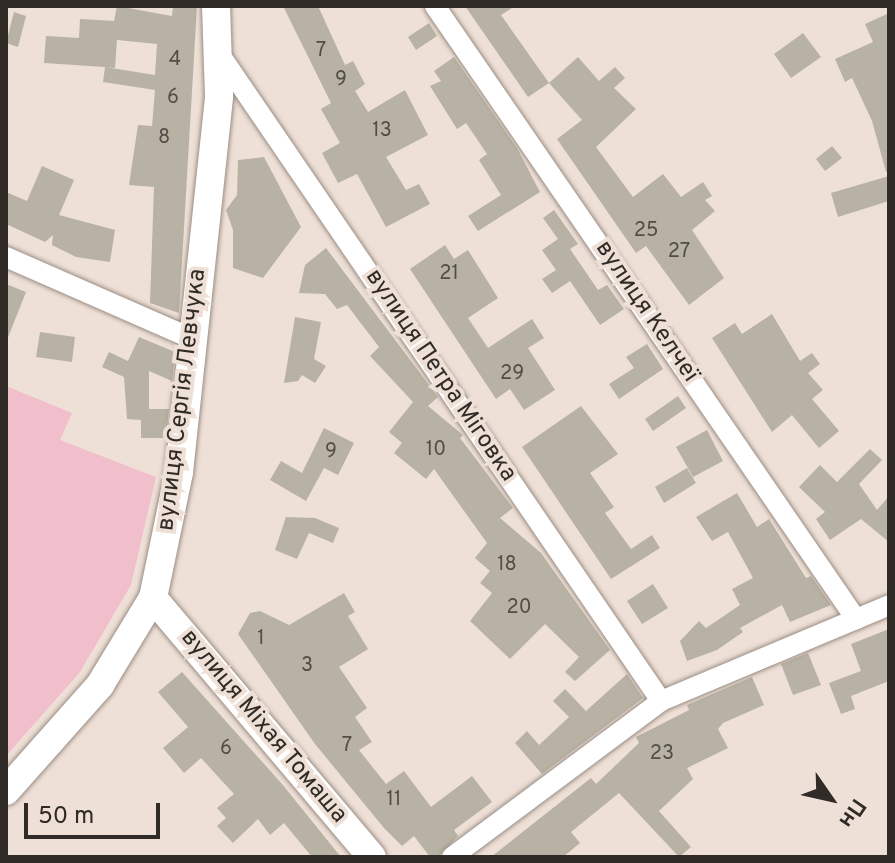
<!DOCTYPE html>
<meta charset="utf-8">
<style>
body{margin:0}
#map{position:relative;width:895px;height:863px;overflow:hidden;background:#eee0d6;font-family:Overpass,sans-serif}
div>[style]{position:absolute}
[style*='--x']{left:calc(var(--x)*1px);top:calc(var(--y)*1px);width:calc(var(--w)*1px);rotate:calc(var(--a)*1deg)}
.green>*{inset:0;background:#f1bfcc}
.building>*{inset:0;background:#b8b2a4}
.roads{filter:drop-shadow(0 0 2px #9a8d84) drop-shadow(0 0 2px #9a8d84)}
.street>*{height:20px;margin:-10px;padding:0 10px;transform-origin:10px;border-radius:10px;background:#fff}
.secondary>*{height:28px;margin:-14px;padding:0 14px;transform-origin:14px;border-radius:14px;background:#fff}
span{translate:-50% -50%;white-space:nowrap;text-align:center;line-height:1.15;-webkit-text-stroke:8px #eee0d6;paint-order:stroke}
.number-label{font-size:20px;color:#524d46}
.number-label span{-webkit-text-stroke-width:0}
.street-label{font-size:24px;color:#302b27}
.frame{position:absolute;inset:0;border:8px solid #302b27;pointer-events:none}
.north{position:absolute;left:791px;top:759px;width:80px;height:80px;-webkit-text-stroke:6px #eee0d6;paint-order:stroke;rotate:124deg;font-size:22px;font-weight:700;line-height:32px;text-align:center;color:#302b27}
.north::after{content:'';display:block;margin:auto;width:28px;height:36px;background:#302b27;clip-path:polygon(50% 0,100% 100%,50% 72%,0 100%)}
.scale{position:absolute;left:24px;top:803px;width:136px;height:36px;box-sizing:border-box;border:4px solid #302b27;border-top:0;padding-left:10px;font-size:24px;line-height:28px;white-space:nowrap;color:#302b27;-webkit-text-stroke:6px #eee0d6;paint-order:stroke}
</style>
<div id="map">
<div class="green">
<div style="clip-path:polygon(6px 386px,72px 413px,60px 440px,156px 477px,131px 585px,80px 672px,6px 756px)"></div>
</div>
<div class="building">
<div style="clip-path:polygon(evenodd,117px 6px,172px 16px,173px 6px,197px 6px,179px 313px,150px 303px,154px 187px,129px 185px,138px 125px,152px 126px,155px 90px,103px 82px,105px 67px,44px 63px,46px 36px,79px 38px,80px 19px,114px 21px,117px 6px,117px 40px,157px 44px,155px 75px,105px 67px,115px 68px,117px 40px)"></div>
<div style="clip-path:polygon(283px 6px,318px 6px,345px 65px,353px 61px,365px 84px,355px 91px,368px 112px,405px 90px,428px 135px,386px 157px,406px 190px,419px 184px,430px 204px,386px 227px,357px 174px,338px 183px,322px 153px,340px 143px,321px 109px,331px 103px)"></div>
<div style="clip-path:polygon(465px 6px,515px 6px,501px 15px,549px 83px,528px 97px)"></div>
<div style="clip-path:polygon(14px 12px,26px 16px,18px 47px,6px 43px)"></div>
<div style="clip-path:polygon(889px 13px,889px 171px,886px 172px,872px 121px,852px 78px,845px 82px,835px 59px,873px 42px,865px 24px)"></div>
<div style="clip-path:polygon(429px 23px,437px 36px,416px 50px,408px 37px)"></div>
<div style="clip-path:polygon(803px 33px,821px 57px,791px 78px,774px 54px)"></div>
<div style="clip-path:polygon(454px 57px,517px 148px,540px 192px,478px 231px,468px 216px,501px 195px,479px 160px,487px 154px,466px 123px,457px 129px,430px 86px,441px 81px,434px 71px)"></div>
<div style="clip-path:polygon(578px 57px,599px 81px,615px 67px,625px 78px,614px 88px,636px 109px,596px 147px,633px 197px,663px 174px,681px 197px,703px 182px,712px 196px,705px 200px,715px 211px,692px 230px,724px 278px,689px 305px,646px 246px,636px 253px,557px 139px,582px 120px,549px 83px)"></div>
<div style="clip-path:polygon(832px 146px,842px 158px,825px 171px,816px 159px)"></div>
<div style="clip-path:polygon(264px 157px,301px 227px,263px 278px,233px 268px,233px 230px,226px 210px,237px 195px,238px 160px)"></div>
<div style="clip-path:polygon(42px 166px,74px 180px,59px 215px,115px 230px,110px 262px,76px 257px,52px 245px,53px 235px,45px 242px,6px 224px,6px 192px,27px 201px)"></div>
<div style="clip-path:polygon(889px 176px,889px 201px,838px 217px,831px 193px)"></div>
<div style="clip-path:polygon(554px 210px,578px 244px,570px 249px,598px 290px,607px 285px,624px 309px,600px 325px,570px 281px,552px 293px,542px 279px,556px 270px,542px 250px,558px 239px,543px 218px)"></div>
<div style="clip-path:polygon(445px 245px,454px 259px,468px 250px,498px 298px,468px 318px,488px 348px,532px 319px,544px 338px,528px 348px,555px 390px,524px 410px,510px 389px,496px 399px,410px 269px)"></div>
<div style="clip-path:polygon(326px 248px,438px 397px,428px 406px,463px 435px,460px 438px,513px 508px,500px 518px,541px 553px,610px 650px,575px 681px,565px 672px,579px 657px,545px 624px,510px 659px,470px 621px,492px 593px,480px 583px,490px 571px,475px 558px,487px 543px,434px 469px,426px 479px,394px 453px,402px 443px,389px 432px,413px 402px,370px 356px,379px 347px,347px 305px,337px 309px,325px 294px,299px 293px,305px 265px)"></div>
<div style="clip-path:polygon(6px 284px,26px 292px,7px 340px,6px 340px)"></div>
<div style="clip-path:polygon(772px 314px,800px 361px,812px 353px,820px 364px,808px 373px,823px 390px,812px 399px,839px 431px,819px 448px,792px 415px,772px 432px,712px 338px,735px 323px,742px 334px)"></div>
<div style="clip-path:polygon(295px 317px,321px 322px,314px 359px,326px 366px,315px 383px,302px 375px,298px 381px,284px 383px)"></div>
<div style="clip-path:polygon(40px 332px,75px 337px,72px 362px,36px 357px)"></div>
<div style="clip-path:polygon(139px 337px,175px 352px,172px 381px,149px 371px,149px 409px,169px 409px,166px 438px,141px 438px,141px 420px,127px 419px,124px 377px,102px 367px,109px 352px,128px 361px)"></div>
<div style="clip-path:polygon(647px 344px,663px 369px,619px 399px,609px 384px,634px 368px,626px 357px)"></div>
<div style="clip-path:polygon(678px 396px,686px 408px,653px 431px,645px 419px)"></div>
<div style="clip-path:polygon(581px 406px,618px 454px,590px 473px,614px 507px,605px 513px,631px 549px,652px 535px,660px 548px,611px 579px,522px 447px)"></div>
<div style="clip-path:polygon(324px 428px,354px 443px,338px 475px,324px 468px,306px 501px,270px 480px,281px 461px,302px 473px)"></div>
<div style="clip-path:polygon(707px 430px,723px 461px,693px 477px,676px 447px)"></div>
<div style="clip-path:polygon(870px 449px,882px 460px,859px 484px,877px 510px,889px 496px,889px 542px,861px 519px,830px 540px,816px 519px,825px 512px,799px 487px,820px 465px,837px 482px)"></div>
<div style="clip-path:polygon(687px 468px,696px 483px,664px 503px,655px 487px)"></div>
<div style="clip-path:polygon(737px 493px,757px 527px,769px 519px,806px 578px,811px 576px,831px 605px,790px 622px,782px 605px,740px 628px,743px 632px,717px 650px,687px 661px,680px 641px,699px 621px,706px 628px,740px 605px,732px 589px,753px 578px,728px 532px,712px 541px,696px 517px)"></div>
<div style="clip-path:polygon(286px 517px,315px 518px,339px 528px,333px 543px,309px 533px,297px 559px,275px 550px)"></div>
<div style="clip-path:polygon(653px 584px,668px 608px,642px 624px,627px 601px)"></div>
<div style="clip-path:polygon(344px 593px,355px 612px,348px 616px,368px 649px,339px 667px,367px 708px,355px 717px,372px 742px,359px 750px,386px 784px,404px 771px,431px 807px,472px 776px,492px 802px,454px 830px,458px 836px,438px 857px,430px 857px,414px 836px,402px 846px,384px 828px,315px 744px,238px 634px,250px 613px,260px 611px,289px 625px)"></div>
<div style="clip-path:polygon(889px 629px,889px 681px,851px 696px,855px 709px,841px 714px,829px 683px,861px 671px,851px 644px)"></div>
<div style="clip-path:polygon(808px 653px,821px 685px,793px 695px,781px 664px)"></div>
<div style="clip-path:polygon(182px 672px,282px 784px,341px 857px,312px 857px,284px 823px,270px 835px,258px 819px,233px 843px,217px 826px,226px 818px,217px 808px,234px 794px,201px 758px,184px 773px,163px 748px,188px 727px,158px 692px)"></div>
<div style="clip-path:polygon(627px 674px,643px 698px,542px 774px,515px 743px,527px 731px,539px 745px,569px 717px,553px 701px,565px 689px,586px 711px)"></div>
<div style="clip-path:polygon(752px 677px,764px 705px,723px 723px,718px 729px,728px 748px,687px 768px,693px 779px,659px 811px,691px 847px,679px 857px,619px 793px,571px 832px,580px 843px,563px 857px,491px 857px,591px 778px,596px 784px,639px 743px,636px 737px,689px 710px,687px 705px)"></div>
</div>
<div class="roads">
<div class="street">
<div style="--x:435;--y:6;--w:744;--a:55.52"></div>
<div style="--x:218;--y:52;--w:786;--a:55.68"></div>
<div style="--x:6;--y:257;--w:204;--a:23.7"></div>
<div style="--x:452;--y:857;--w:261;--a:-36.7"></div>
<div style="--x:661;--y:701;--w:247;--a:-22.8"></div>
</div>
<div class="secondary">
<div style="--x:153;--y:598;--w:339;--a:49.8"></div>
<div style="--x:6;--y:791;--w:142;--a:-48.4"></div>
<div style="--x:100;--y:685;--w:102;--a:-58.7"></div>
<div style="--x:153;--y:598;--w:129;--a:-78.3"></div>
<div style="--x:179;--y:472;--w:378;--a:-83.9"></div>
<div style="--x:219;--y:96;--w:90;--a:-91.9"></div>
</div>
</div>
<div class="number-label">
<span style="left:321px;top:51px">7</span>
<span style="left:175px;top:60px">4</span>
<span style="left:341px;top:80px">9</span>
<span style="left:173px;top:98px">6</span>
<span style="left:382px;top:131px">13</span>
<span style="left:164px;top:138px">8</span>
<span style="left:646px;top:231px">25</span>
<span style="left:679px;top:252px">27</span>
<span style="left:449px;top:274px">21</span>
<span style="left:512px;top:374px">29</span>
<span style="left:436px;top:450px">10</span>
<span style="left:331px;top:452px">9</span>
<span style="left:507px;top:565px">18</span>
<span style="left:519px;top:608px">20</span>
<span style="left:261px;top:639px">1</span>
<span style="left:307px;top:666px">3</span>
<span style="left:347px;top:746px">7</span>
<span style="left:226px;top:749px">6</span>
<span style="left:662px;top:754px">23</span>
<span style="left:394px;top:800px">11</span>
</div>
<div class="street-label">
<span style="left:646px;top:312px;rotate:56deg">вулиця Келчеї</span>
<span style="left:440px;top:376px;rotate:56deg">вулиця Петра Міговка</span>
<span style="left:183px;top:400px;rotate:-83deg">вулиця Сергія Левчука</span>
<span style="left:263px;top:727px;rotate:50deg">вулиця Міхая Томаша</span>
</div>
<div class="frame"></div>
<div class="north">Пн</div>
<div class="scale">50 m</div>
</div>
